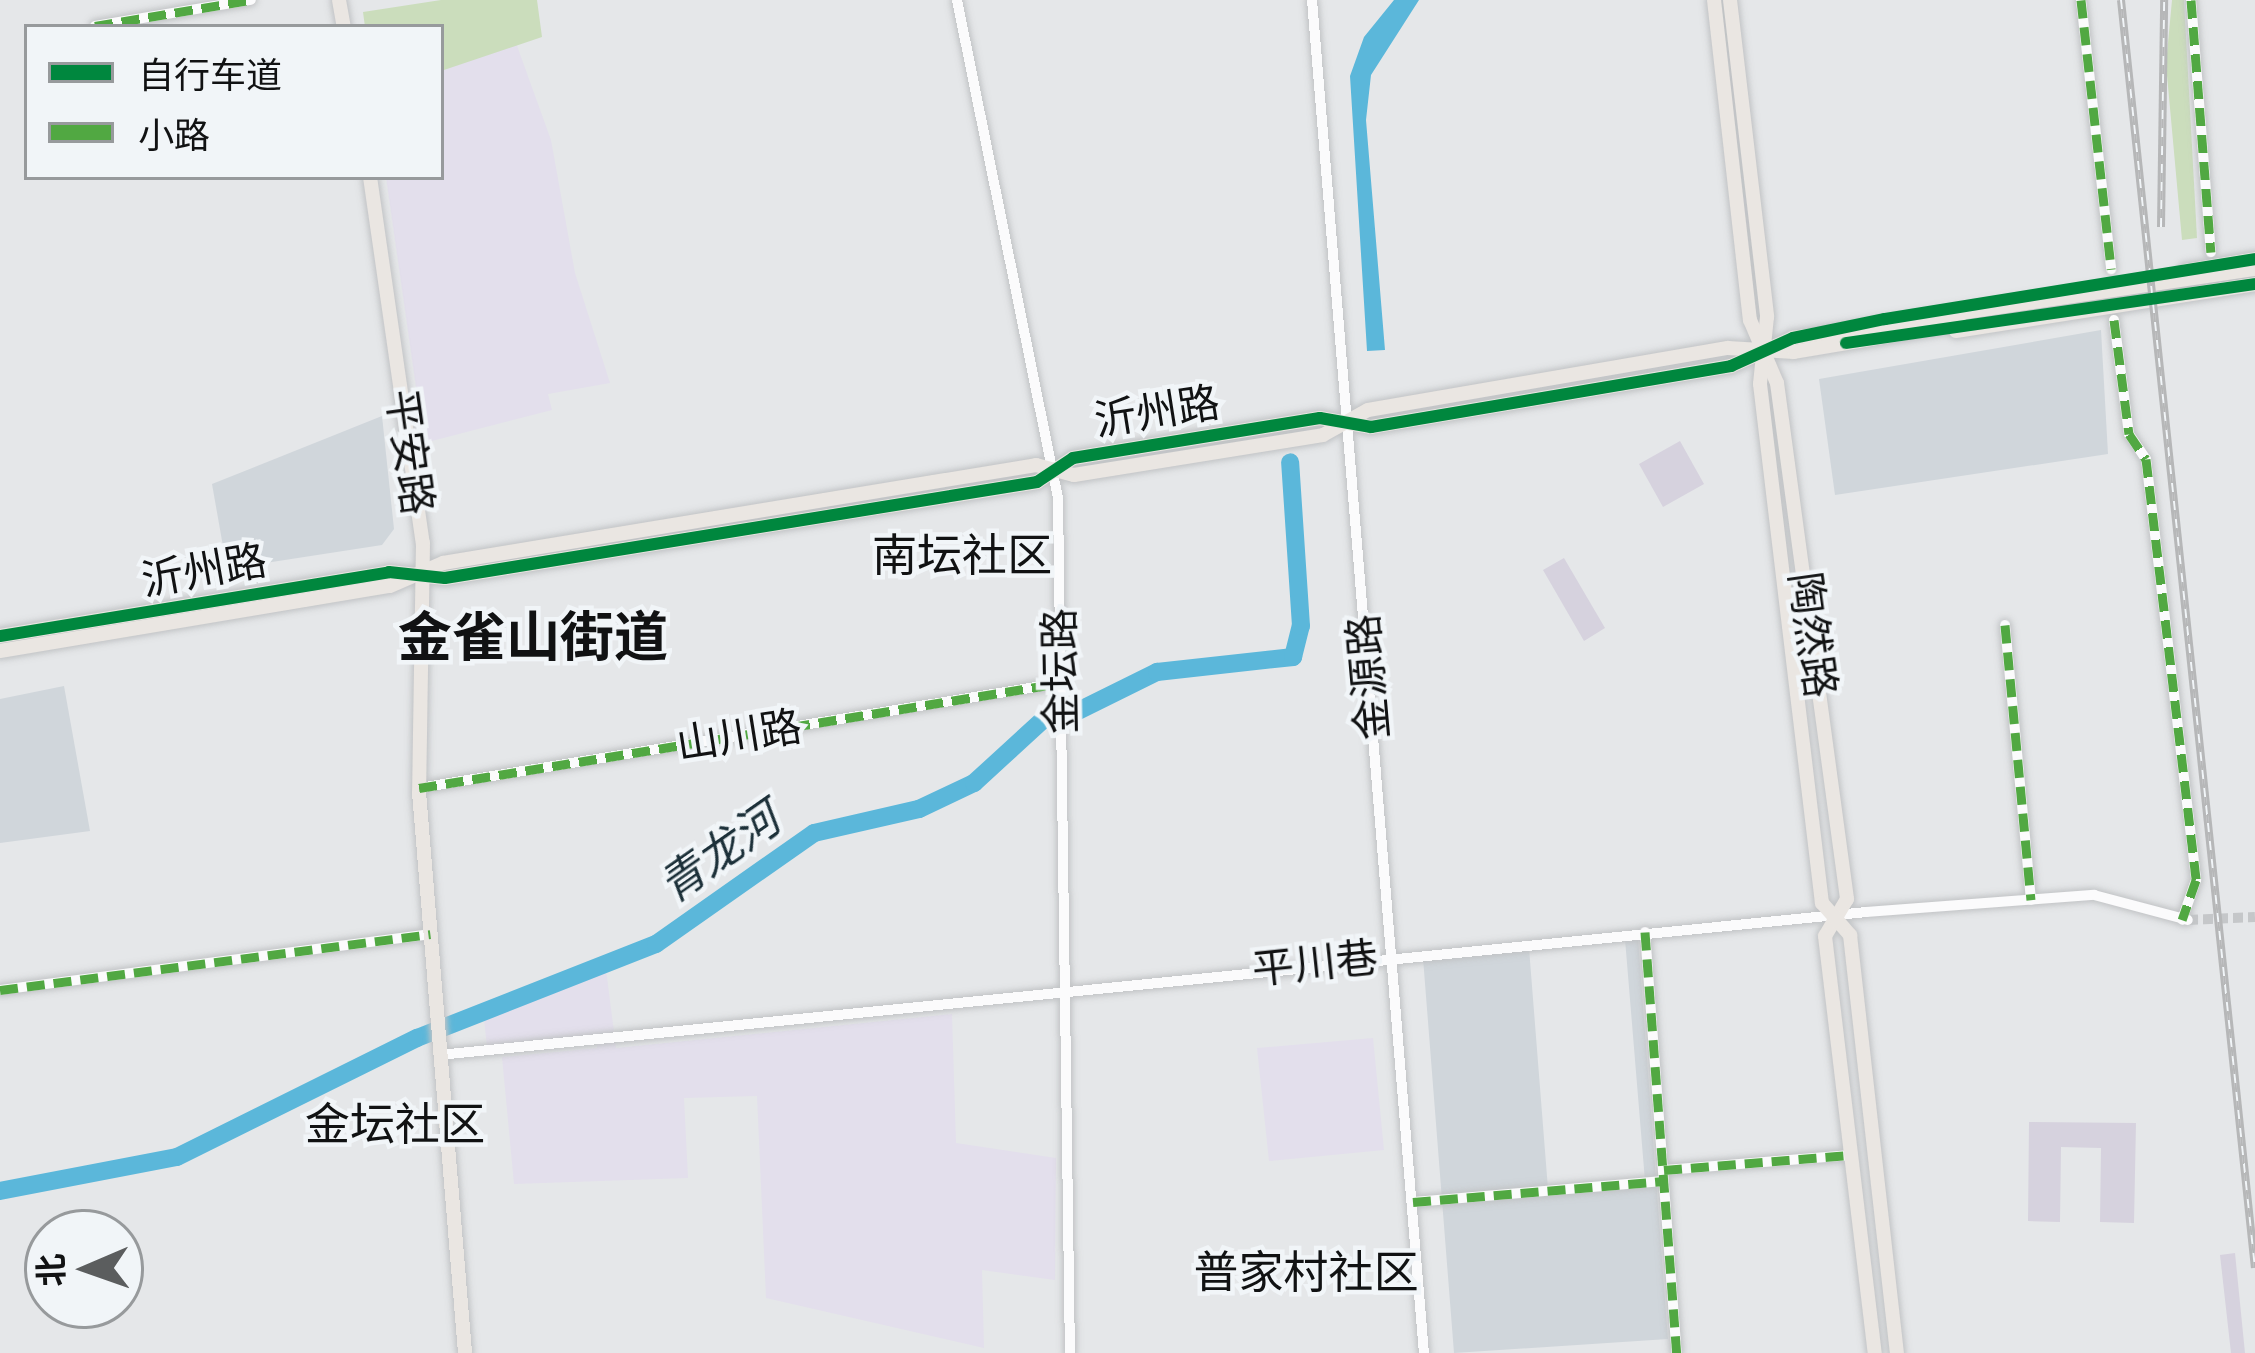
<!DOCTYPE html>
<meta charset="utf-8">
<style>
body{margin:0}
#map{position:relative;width:2255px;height:1353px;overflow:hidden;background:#e5e7e9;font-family:"IBM Plex Serif","Noto Sans SC",serif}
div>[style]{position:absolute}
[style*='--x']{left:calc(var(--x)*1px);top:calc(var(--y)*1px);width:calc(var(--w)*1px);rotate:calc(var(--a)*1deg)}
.built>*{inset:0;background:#d0d6db}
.education>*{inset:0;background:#e3dfec}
.green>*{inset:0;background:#cbddbc}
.water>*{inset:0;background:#5bb7da}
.river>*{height:18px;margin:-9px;padding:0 9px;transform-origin:9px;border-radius:9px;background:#5bb7da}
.building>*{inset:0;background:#d6d2de}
.minor-tunnel>*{height:10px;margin-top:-5px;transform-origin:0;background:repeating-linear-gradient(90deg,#c5c7c9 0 10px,transparent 0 15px)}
.roads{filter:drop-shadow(0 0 3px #c1c3c5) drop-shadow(0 0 3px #c1c3c5)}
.minor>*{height:10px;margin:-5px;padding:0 5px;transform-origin:5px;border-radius:5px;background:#fbfbfc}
.major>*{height:14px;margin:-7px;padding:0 7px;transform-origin:7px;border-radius:7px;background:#eae6e2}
.rail>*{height:8px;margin-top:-4px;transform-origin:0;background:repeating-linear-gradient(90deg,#f1f5f8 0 9px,#b6b7b8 0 18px);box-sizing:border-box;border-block:3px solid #b6b7b8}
.quiet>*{height:9px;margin-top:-4.5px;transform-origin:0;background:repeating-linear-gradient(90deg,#51a842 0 18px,transparent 0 27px)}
.cycleway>*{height:12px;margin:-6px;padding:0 6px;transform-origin:6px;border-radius:6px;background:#00873e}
span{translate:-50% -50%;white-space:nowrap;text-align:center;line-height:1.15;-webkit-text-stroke:9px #f1f5f8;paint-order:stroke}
.street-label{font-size:42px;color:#111213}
.neighbourhood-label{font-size:45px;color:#111213}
.water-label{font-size:45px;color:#1c3039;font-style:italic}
.district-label{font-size:54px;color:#111213;font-weight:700}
.legend{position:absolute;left:24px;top:24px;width:420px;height:156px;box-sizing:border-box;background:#f1f5f8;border:3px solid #979a9c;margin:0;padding:15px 21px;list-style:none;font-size:36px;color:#111213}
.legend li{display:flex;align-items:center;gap:24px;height:60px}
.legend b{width:60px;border:3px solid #979a9c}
.north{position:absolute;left:24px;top:1209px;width:120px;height:120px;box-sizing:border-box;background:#f1f5f8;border:3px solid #979a9c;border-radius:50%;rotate:268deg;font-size:33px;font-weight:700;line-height:48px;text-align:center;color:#111213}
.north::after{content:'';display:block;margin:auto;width:42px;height:54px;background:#5b5d5e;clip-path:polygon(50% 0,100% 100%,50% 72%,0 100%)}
</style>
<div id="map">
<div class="built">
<div style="clip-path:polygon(2101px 330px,2108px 454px,1835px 495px,1819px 379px)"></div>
<div style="clip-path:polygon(382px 416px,394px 529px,382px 545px,227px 569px,212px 484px)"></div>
<div style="clip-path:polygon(64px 686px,90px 831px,0 843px,0 699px)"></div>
<div style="clip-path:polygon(1638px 938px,1668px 1339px,1454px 1353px,1423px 958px,1529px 948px,1548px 1189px,1645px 1181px,1625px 939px)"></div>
</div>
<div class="education">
<div style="clip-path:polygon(516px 43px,551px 140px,575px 273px,610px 383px,548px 394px,552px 410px,424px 443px,386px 177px,441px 177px,441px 71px)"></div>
<div style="clip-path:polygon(606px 969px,616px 1048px,952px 1014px,956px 1143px,1056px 1158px,1055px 1280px,982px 1270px,984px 1348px,766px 1298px,757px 1096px,684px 1098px,688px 1178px,514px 1184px,502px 1057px,597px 1048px,597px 1037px,487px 1047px,484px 1019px)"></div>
<div style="clip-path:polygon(1373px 1038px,1384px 1150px,1269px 1161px,1257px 1048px)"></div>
</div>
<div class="green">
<div style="clip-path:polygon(441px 0,537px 0,542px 37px,441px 71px,441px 27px,365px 27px,363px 12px)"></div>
<div style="clip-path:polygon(2172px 0,2184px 0,2197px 238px,2182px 240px,2166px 64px)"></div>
</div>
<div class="water">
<div style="clip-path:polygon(1394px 0,1419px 0,1371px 75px,1366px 120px,1385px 350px,1367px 351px,1350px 76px,1364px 37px)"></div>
</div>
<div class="river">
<div style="--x:0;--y:1191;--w:180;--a:-10.9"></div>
<div style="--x:177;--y:1157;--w:268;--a:-26.4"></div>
<div style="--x:417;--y:1038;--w:257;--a:-21.5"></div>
<div style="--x:656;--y:944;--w:193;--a:-35.1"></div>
<div style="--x:814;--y:833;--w:108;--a:-12.9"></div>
<div style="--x:919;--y:809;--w:61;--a:-25.3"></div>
<div style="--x:974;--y:783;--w:99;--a:-42.5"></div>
<div style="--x:1047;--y:716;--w:27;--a:-6"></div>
<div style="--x:1074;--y:713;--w:93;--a:-26.3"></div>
<div style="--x:1157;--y:672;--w:137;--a:-6.3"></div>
<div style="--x:1293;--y:657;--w:32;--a:-76"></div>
<div style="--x:1301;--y:626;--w:164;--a:-93.8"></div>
</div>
<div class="building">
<div style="clip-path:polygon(1680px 441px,1704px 484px,1663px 507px,1639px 464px)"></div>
<div style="clip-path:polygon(1564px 558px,1605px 628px,1584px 641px,1543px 570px)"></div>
<div style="clip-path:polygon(2029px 1122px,2136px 1123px,2134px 1223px,2100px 1222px,2101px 1148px,2061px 1147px,2060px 1222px,2028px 1221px)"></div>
<div style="clip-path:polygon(2235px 1253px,2245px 1353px,2231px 1353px,2220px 1255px)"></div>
</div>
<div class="minor-tunnel">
<div style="--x:2188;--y:920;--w:67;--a:-2.6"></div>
</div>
<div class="roads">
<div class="minor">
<div style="--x:957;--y:0;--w:508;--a:78.54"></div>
<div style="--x:1058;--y:498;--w:855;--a:89.2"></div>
<div style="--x:1312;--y:0;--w:1358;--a:85.27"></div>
<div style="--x:2081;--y:0;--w:271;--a:83.6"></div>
<div style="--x:2191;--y:0;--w:253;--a:85.5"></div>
<div style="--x:95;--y:26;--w:158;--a:-9.5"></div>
<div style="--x:2114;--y:320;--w:115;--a:82.5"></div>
<div style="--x:2129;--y:434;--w:30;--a:56"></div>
<div style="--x:2146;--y:459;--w:424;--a:83.2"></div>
<div style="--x:2196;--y:880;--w:42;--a:109.3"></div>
<div style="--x:2005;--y:625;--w:276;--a:84.6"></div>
<div style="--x:419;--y:788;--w:650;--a:-9.3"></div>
<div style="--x:1645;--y:932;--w:422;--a:85.7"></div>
<div style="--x:0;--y:990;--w:434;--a:-7.4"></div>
<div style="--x:439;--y:1055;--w:1434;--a:-5.72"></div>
<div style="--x:1866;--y:912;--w:229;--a:-4.3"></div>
<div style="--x:2094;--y:895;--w:97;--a:14.9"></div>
<div style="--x:1664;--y:1170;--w:189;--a:-4.6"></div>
<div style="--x:1413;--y:1202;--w:249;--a:-4.8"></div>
</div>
<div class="major">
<div style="--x:339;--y:0;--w:27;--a:80"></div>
<div style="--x:1714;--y:0;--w:322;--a:83.6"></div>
<div style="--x:1750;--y:320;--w:69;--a:66.8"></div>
<div style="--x:1777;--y:383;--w:521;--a:82.27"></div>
<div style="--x:1847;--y:899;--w:43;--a:120.7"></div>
<div style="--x:1825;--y:936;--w:420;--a:83.2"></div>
<div style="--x:1730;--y:0;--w:319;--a:83.3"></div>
<div style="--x:1767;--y:317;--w:67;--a:96"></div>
<div style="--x:1760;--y:384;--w:523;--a:83.19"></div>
<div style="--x:1822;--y:903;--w:43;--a:48.8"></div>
<div style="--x:1850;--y:935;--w:421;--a:83.6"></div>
<div style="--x:370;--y:177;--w:370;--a:81.8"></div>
<div style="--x:423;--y:543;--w:249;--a:90.9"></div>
<div style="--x:419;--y:792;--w:563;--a:85.31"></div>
<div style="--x:2185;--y:271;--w:71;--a:-9.7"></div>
<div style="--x:1956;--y:331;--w:303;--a:-8.9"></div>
<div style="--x:0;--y:636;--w:394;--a:-9.3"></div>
<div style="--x:389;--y:572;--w:56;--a:6.1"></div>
<div style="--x:445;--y:578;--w:600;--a:-9.21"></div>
<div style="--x:1037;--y:482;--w:43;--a:-33.7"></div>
<div style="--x:1073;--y:458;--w:250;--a:-9.2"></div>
<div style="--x:1320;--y:418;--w:52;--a:10"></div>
<div style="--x:1371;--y:427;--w:365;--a:-9.6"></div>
<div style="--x:1731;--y:366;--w:68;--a:-24.3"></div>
<div style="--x:1793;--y:338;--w:467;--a:-8.5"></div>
<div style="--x:0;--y:651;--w:395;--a:-9.5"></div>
<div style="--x:390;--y:586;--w:58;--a:-23.5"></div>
<div style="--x:443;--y:563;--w:601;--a:-9.38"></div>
<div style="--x:1036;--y:465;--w:39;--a:15"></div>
<div style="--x:1074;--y:475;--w:252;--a:-9.1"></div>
<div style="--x:1323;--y:435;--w:51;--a:-29.1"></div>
<div style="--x:1368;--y:410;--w:365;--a:-9.8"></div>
<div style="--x:1728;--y:348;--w:66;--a:3.5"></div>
<div style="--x:1794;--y:352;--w:169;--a:-9.5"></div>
</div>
</div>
<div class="rail">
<div style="--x:2121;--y:0;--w:1275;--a:83.97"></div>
<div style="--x:2161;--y:227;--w:227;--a:-89.2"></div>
</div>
<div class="quiet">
<div style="--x:2081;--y:0;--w:271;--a:83.6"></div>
<div style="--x:2191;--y:0;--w:253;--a:85.5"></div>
<div style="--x:95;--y:26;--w:158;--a:-9.5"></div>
<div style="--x:2114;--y:320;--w:115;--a:82.5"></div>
<div style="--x:2129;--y:434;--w:30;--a:56"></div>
<div style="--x:2146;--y:459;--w:424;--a:83.2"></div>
<div style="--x:2196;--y:880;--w:42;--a:109.3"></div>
<div style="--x:2005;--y:625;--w:276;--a:84.6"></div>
<div style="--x:419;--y:788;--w:650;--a:-9.3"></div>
<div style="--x:1645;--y:932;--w:422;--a:85.7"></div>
<div style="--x:0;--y:990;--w:434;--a:-7.4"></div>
<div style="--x:1664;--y:1170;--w:189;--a:-4.6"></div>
<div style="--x:1413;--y:1202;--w:249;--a:-4.8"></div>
</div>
<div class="cycleway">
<div style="--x:1846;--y:343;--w:413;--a:-8.2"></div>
<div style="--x:0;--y:636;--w:394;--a:-9.3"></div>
<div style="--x:389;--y:572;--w:56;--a:6.1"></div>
<div style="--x:445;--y:578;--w:600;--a:-9.21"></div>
<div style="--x:1037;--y:482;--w:43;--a:-33.7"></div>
<div style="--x:1073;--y:458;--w:250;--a:-9.2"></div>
<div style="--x:1320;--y:418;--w:52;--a:10"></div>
<div style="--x:1371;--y:427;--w:365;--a:-9.6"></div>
<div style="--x:1731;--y:366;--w:68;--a:-24.3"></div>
<div style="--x:1793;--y:338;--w:94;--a:-11.7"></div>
<div style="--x:1885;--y:319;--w:375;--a:-9.2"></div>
</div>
<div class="street-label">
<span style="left:1157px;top:411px;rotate:-9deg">沂州路</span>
<span style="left:410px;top:452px;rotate:82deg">平安路</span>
<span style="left:204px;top:570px;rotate:-10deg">沂州路</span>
<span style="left:1813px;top:635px;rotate:82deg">陶然路</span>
<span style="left:1060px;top:671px;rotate:-91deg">金坛路</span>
<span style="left:1368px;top:677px;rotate:-95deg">金源路</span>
<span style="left:739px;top:735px;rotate:-9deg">山川路</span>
<span style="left:1315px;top:963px;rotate:-6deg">平川巷</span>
</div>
<div class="neighbourhood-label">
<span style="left:962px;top:555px">南坛社区</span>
<span style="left:395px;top:1124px">金坛社区</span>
<span style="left:1306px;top:1272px">普家村社区</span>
</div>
<div class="water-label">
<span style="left:719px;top:852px;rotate:-35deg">青龙河</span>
</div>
<div class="district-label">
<span style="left:533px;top:636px">金雀山街道</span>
</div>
<ul class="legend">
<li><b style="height:15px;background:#00873e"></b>自行车道</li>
<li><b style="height:15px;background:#51a842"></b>小路</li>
</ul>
<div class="north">北</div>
</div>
